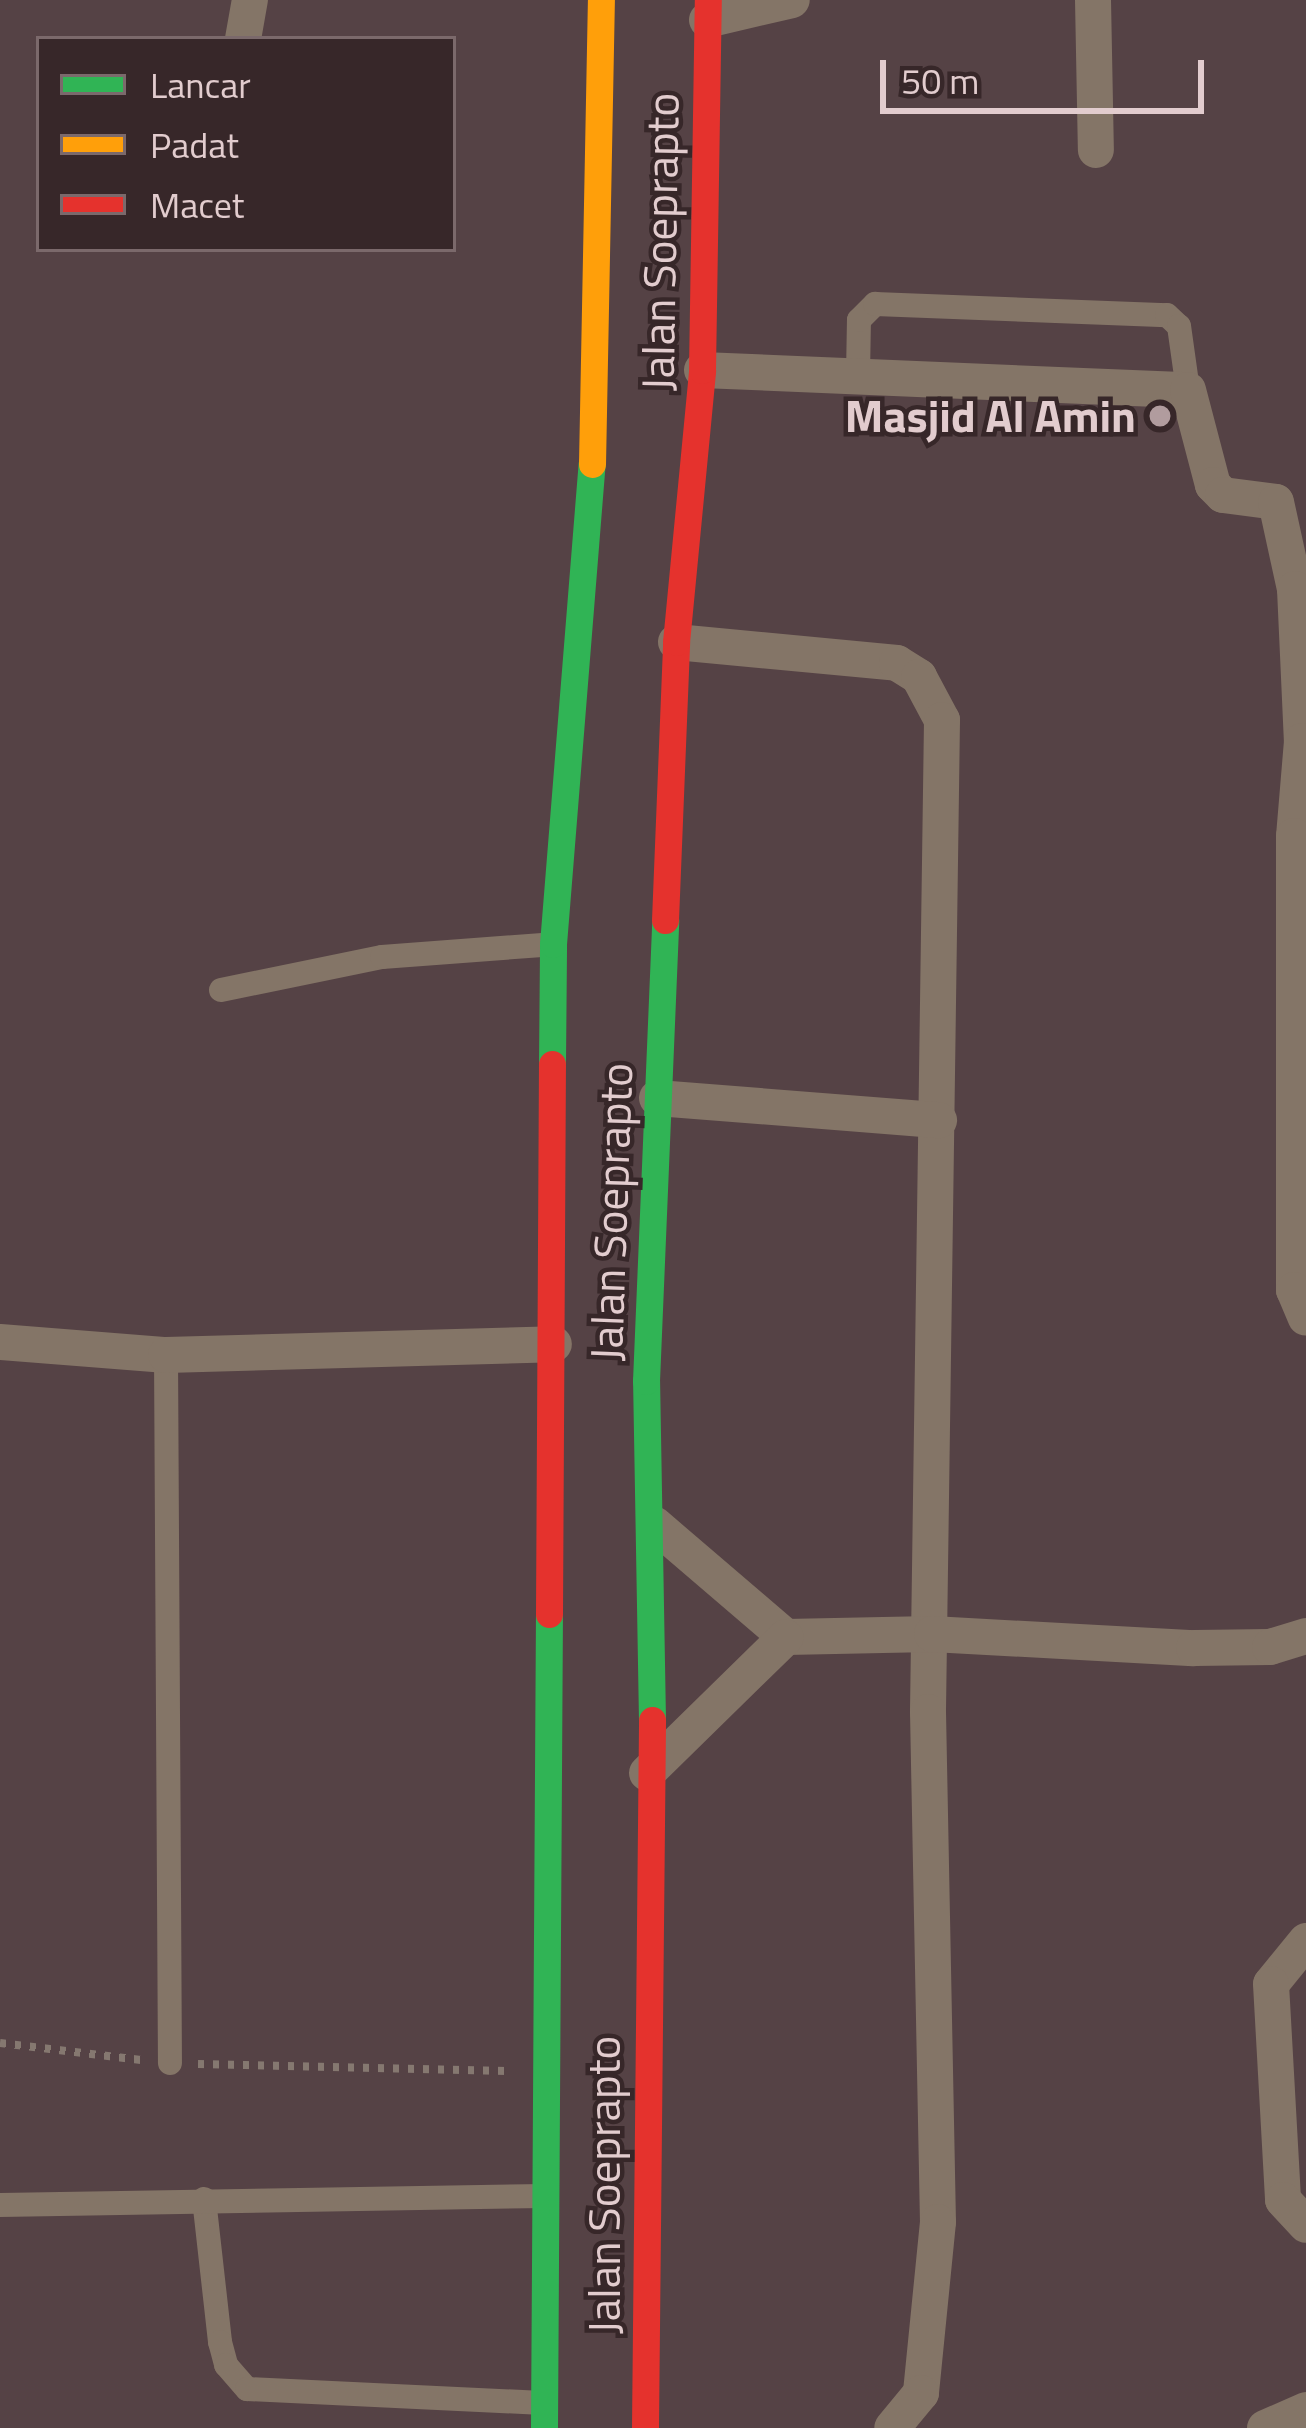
<!DOCTYPE html>
<style>
body{margin:0}
#map{position:relative;width:1306px;height:2428px;overflow:hidden;background:#554245;font-family:"Titillium Web",sans-serif}
div>[style]{position:absolute}
[style*='--x']{left:calc(var(--x)*1px);top:calc(var(--y)*1px);width:calc(var(--w)*1px);rotate:calc(var(--a)*1deg)}
.path>*{height:8px;margin-top:-4px;transform-origin:0;background:repeating-linear-gradient(90deg,#857870 0 6px,transparent 0 15px)}
.lane>*{height:24px;margin:-12px;padding:0 12px;transform-origin:12px;border-radius:12px;background:#847567}
.street>*{height:36px;margin:-18px;padding:0 18px;transform-origin:18px;border-radius:18px;background:#847567}
.fast>*{height:27px;margin:-13.5px;padding:0 13.5px;transform-origin:13.5px;border-radius:13.5px;background:#30b455}
.slow>*{height:27px;margin:-13.5px;padding:0 13.5px;transform-origin:13.5px;border-radius:13.5px;background:#ff9f0a}
.jam>*{height:27px;margin:-13.5px;padding:0 13.5px;transform-origin:13.5px;border-radius:13.5px;background:#e5322d}
.dots>*{width:33px;height:33px;translate:-50% -50%;box-sizing:border-box;border:6px solid #372729;border-radius:50%}
span{translate:-50% -50%;white-space:nowrap;text-align:center;line-height:1.15;-webkit-text-stroke:9px #372729;paint-order:stroke}
.street-label{font-size:45px;color:#e2ccce}
.poi-label{font-size:45px;color:#e2ccce;font-weight:700}
.right{translate:-100% -50%;text-align:right}
.legend{position:absolute;left:36px;top:36px;width:420px;height:216px;box-sizing:border-box;background:#372729;border:3px solid #7b696b;margin:0;padding:15px 21px;list-style:none;font-size:36px;color:#e2ccce}
.legend li{display:flex;align-items:center;gap:24px;height:60px}
.legend b{width:60px;border:3px solid #7b696b}
.scale{position:absolute;left:880px;top:60px;width:324px;height:54px;box-sizing:border-box;border:6px solid #e2ccce;border-top:0;padding-left:15px;font-size:36px;line-height:42px;white-space:nowrap;color:#e2ccce;-webkit-text-stroke:9px #372729;paint-order:stroke}
</style>
<div id="map">
<div class="path">
<div style="--x:0;--y:2043;--w:142;--a:6.9"></div>
<div style="--x:198;--y:2064;--w:309;--a:1.3"></div>
</div>
<div class="lane">
<div style="--x:858;--y:375;--w:55;--a:-89"></div>
<div style="--x:859;--y:320;--w:23;--a:-45"></div>
<div style="--x:875;--y:304;--w:292;--a:2.2"></div>
<div style="--x:1167;--y:315;--w:16;--a:43"></div>
<div style="--x:1179;--y:326;--w:65;--a:82"></div>
<div style="--x:221;--y:990;--w:164;--a:-11.6"></div>
<div style="--x:382;--y:957;--w:171;--a:-4.3"></div>
<div style="--x:166;--y:1355;--w:708;--a:89.68"></div>
<div style="--x:204;--y:2199;--w:144;--a:83.6"></div>
<div style="--x:220;--y:2342;--w:24;--a:75"></div>
<div style="--x:226;--y:2365;--w:32;--a:49"></div>
<div style="--x:247;--y:2389;--w:296;--a:2.7"></div>
<div style="--x:0;--y:2205;--w:545;--a:-0.95"></div>
</div>
<div class="street">
<div style="--x:1093;--y:0;--w:150;--a:88.9"></div>
<div style="--x:707;--y:20;--w:87;--a:-13.2"></div>
<div style="--x:243;--y:39;--w:40;--a:-80"></div>
<div style="--x:702;--y:370;--w:486;--a:2.4"></div>
<div style="--x:1188;--y:390;--w:98;--a:75.3"></div>
<div style="--x:1213;--y:485;--w:14;--a:45"></div>
<div style="--x:1223;--y:495;--w:53;--a:7.5"></div>
<div style="--x:1276;--y:502;--w:89;--a:77.7"></div>
<div style="--x:1295;--y:589;--w:152;--a:87.4"></div>
<div style="--x:1302;--y:741;--w:95;--a:94.8"></div>
<div style="--x:1294;--y:836;--w:454;--a:90"></div>
<div style="--x:1294;--y:1290;--w:30;--a:67"></div>
<div style="--x:676;--y:642;--w:222;--a:5.4"></div>
<div style="--x:897;--y:663;--w:26;--a:32"></div>
<div style="--x:919;--y:677;--w:49;--a:61.9"></div>
<div style="--x:942;--y:720;--w:992;--a:90.81"></div>
<div style="--x:928;--y:1712;--w:510;--a:88.88"></div>
<div style="--x:938;--y:2222;--w:172;--a:95.7"></div>
<div style="--x:921;--y:2393;--w:45;--a:129.6"></div>
<div style="--x:657;--y:1098;--w:283;--a:4.5"></div>
<div style="--x:0;--y:1342;--w:167;--a:4.5"></div>
<div style="--x:166;--y:1355;--w:388;--a:-1.6"></div>
<div style="--x:654;--y:1524;--w:174;--a:40.6"></div>
<div style="--x:786;--y:1637;--w:146;--a:-1.2"></div>
<div style="--x:932;--y:1634;--w:262;--a:3.1"></div>
<div style="--x:1194;--y:1648;--w:76;--a:-0.8"></div>
<div style="--x:1270;--y:1647;--w:38;--a:-17"></div>
<div style="--x:647;--y:1773;--w:194;--a:-44.4"></div>
<div style="--x:1306;--y:1941;--w:55;--a:129.1"></div>
<div style="--x:1271;--y:1984;--w:216;--a:86.8"></div>
<div style="--x:1283;--y:2200;--w:34;--a:47"></div>
<div style="--x:1265;--y:2428;--w:45;--a:-23.7"></div>
</div>
<div class="fast">
<div style="--x:552;--y:1064;--w:120;--a:-89.5"></div>
<div style="--x:553;--y:944;--w:482;--a:-85.4"></div>
<div style="--x:652;--y:1720;--w:339;--a:-91"></div>
<div style="--x:646;--y:1381;--w:461;--a:-87.6"></div>
<div style="--x:544;--y:2428;--w:814;--a:-89.65"></div>
</div>
<div class="slow">
<div style="--x:592;--y:464;--w:464;--a:-88.9"></div>
</div>
<div class="jam">
<div style="--x:665;--y:920;--w:278;--a:-87.7"></div>
<div style="--x:676;--y:642;--w:273;--a:-84.5"></div>
<div style="--x:702;--y:370;--w:370;--a:-89.1"></div>
<div style="--x:549;--y:1614;--w:550;--a:-89.69"></div>
<div style="--x:645;--y:2428;--w:708;--a:-89.43"></div>
</div>
<div class="dots">
<div style="left:1160px;top:416px;background:#b19c9e"></div>
</div>
<div class="street-label">
<span style="left:660px;top:242px;rotate:-89deg">Jalan Soeprapto</span>
<span style="left:611px;top:1212px;rotate:-88deg">Jalan Soeprapto</span>
<span style="left:604px;top:2185px;rotate:-90deg">Jalan Soeprapto</span>
</div>
<div class="poi-label">
<span class="right" style="left:1136px;top:416px">Masjid Al Amin</span>
</div>
<ul class="legend">
<li><b style="height:15px;background:#30b455"></b>Lancar</li>
<li><b style="height:15px;background:#ff9f0a"></b>Padat</li>
<li><b style="height:15px;background:#e5322d"></b>Macet</li>
</ul>
<div class="scale">50 m</div>
</div>
